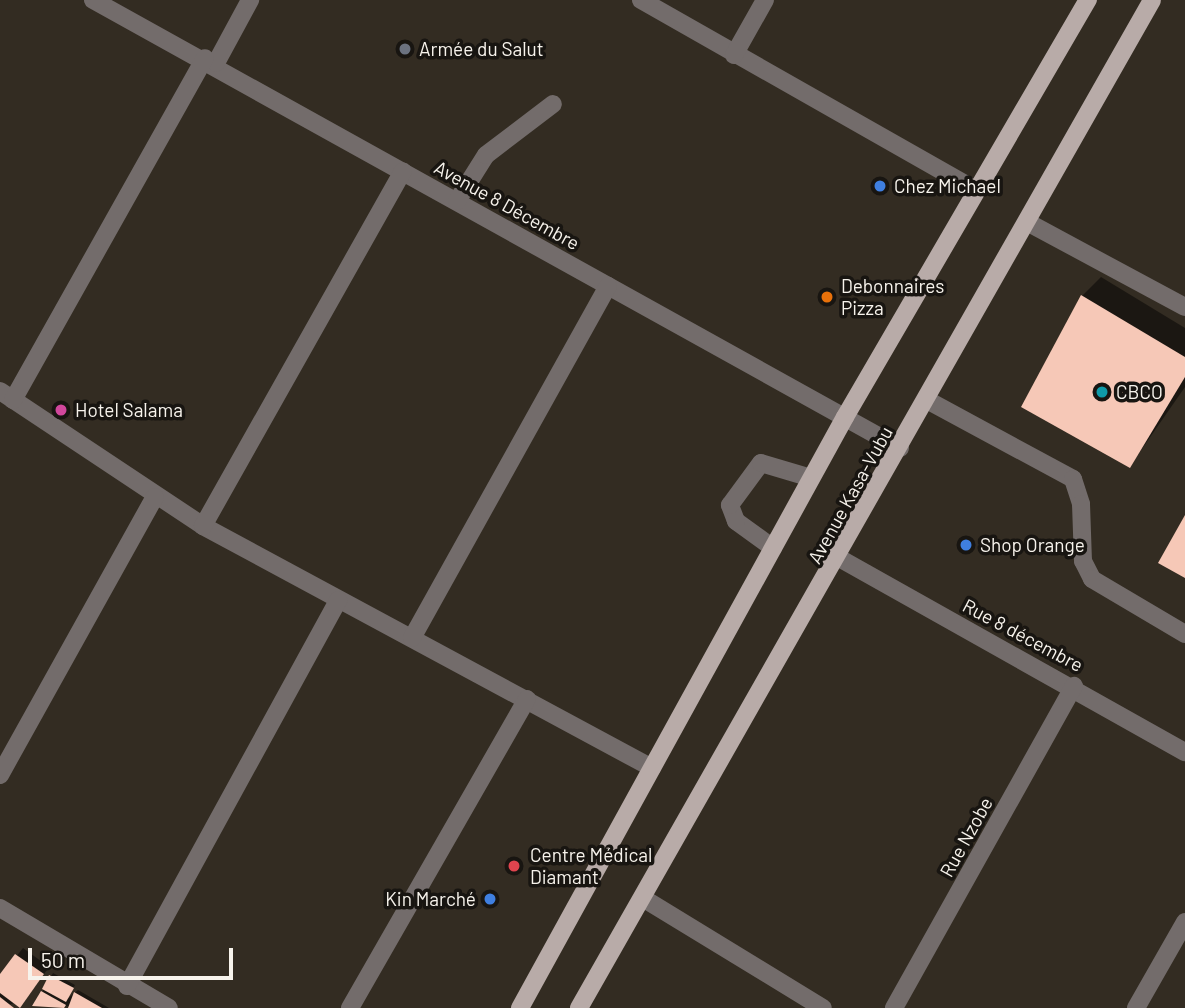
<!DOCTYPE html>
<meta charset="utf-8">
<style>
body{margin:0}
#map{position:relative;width:1185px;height:1008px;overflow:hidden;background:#332c22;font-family:Barlow,sans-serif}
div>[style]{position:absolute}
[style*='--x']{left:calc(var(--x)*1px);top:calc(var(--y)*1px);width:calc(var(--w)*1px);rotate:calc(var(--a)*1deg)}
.shadow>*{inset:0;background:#0007}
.building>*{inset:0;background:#f6c8b7}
.minor>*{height:18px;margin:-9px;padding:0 9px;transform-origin:9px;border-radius:9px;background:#736c6b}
.major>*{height:18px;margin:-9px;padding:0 9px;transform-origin:9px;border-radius:9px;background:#b8aba8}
.dots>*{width:19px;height:19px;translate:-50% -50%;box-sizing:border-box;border:4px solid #181511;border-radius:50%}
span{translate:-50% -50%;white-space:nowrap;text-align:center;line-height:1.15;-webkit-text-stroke:7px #181511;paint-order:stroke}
.poi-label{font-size:19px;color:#f7f3ec}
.left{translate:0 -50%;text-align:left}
.right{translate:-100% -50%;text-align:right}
.street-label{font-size:19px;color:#f7f3ec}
.scale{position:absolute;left:28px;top:948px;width:205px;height:32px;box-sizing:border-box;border:4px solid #f7f3ec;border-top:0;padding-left:9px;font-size:21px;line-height:24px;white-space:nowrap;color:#f7f3ec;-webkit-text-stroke:5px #181511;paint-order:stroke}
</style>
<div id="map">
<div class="shadow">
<div style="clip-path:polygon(1101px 277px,1185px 328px,1185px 387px,1130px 466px,1082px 296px)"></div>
<div style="clip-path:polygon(23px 948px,49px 967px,26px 999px,0 1008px,0 977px)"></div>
<div style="clip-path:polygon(53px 973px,75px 985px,65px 1001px,78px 990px,109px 1008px,35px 1005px)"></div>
</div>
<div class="building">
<div style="clip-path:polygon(1081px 295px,1185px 357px,1185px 377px,1130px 468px,1021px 407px)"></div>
<div style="clip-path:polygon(1185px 515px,1185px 578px,1158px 563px)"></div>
<div style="clip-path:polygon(15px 954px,44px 974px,20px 1008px,0 993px,0 974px)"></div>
<div style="clip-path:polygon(49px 975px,74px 988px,66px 1002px,42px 989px)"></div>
<div style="clip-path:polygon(41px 991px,66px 1005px,64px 1008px,32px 1006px)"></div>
<div style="clip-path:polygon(74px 992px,102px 1008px,68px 1008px)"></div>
<div style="clip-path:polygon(0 997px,14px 1008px,0 1008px)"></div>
</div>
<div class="minor">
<div style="--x:93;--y:0;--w:923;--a:29.04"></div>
<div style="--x:641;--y:0;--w:384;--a:29.6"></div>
<div style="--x:734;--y:55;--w:63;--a:-60.6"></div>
<div style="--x:216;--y:63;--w:72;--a:-61.6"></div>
<div style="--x:457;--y:201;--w:54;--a:-57.8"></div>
<div style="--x:486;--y:155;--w:84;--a:-37.3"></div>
<div style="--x:1027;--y:222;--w:179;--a:28.3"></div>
<div style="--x:0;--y:391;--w:244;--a:33.6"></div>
<div style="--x:203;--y:526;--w:510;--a:28.32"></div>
<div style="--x:13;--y:400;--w:392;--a:-60.7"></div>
<div style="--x:927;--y:400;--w:166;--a:28.4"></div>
<div style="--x:1073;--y:479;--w:26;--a:72"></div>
<div style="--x:1081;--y:504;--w:57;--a:88"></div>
<div style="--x:1083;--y:561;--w:20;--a:63"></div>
<div style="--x:1092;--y:579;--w:108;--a:30.6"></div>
<div style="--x:203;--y:526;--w:407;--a:-60.6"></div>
<div style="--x:773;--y:548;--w:46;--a:-143.9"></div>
<div style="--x:736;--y:521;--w:17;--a:-111"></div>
<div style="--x:730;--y:505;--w:52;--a:-53.6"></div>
<div style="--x:761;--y:463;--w:52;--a:16.7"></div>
<div style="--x:839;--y:558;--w:397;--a:29.3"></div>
<div style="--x:412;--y:638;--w:403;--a:-60.9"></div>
<div style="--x:0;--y:775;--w:318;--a:-60.9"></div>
<div style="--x:646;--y:900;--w:207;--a:31.4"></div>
<div style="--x:0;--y:908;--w:196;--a:30.6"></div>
<div style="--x:127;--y:986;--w:440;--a:-61.3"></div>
<div style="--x:350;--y:1008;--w:356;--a:-60.2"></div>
<div style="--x:894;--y:1008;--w:369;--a:-60.8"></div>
<div style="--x:1136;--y:1008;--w:99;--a:-60.3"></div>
</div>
<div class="major">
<div style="--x:520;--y:1008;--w:674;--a:-61.19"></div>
<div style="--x:845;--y:417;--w:483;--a:-59.8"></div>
<div style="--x:579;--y:1008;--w:1159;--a:-60.38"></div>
</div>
<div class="dots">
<div style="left:405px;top:49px;background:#6b7280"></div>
<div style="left:880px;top:186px;background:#3f7fe0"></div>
<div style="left:827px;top:297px;background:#e8710a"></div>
<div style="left:1102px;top:392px;background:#0f9aa8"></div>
<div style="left:61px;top:410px;background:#d1479c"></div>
<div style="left:966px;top:545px;background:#3f7fe0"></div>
<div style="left:514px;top:866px;background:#e0444e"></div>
<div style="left:490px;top:899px;background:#3f7fe0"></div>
</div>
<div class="poi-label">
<span class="left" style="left:419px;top:49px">Armée du Salut</span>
<span class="left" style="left:894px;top:186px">Chez Michael</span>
<span class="left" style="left:841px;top:297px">Debonnaires<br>Pizza</span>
<span class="left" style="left:1116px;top:392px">CBCO</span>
<span class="left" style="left:75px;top:410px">Hotel Salama</span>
<span class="left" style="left:980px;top:545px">Shop Orange</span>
<span class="left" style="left:530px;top:866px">Centre Médical<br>Diamant</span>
<span class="right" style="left:476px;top:899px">Kin Marché</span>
</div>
<div class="street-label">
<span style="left:507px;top:205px;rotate:29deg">Avenue 8 Décembre</span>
<span style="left:850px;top:495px;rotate:-61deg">Avenue Kasa-Vubu</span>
<span style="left:1023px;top:635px;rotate:28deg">Rue 8 décembre</span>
<span style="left:966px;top:837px;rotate:-61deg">Rue Nzobe</span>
</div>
<div class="scale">50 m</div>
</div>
